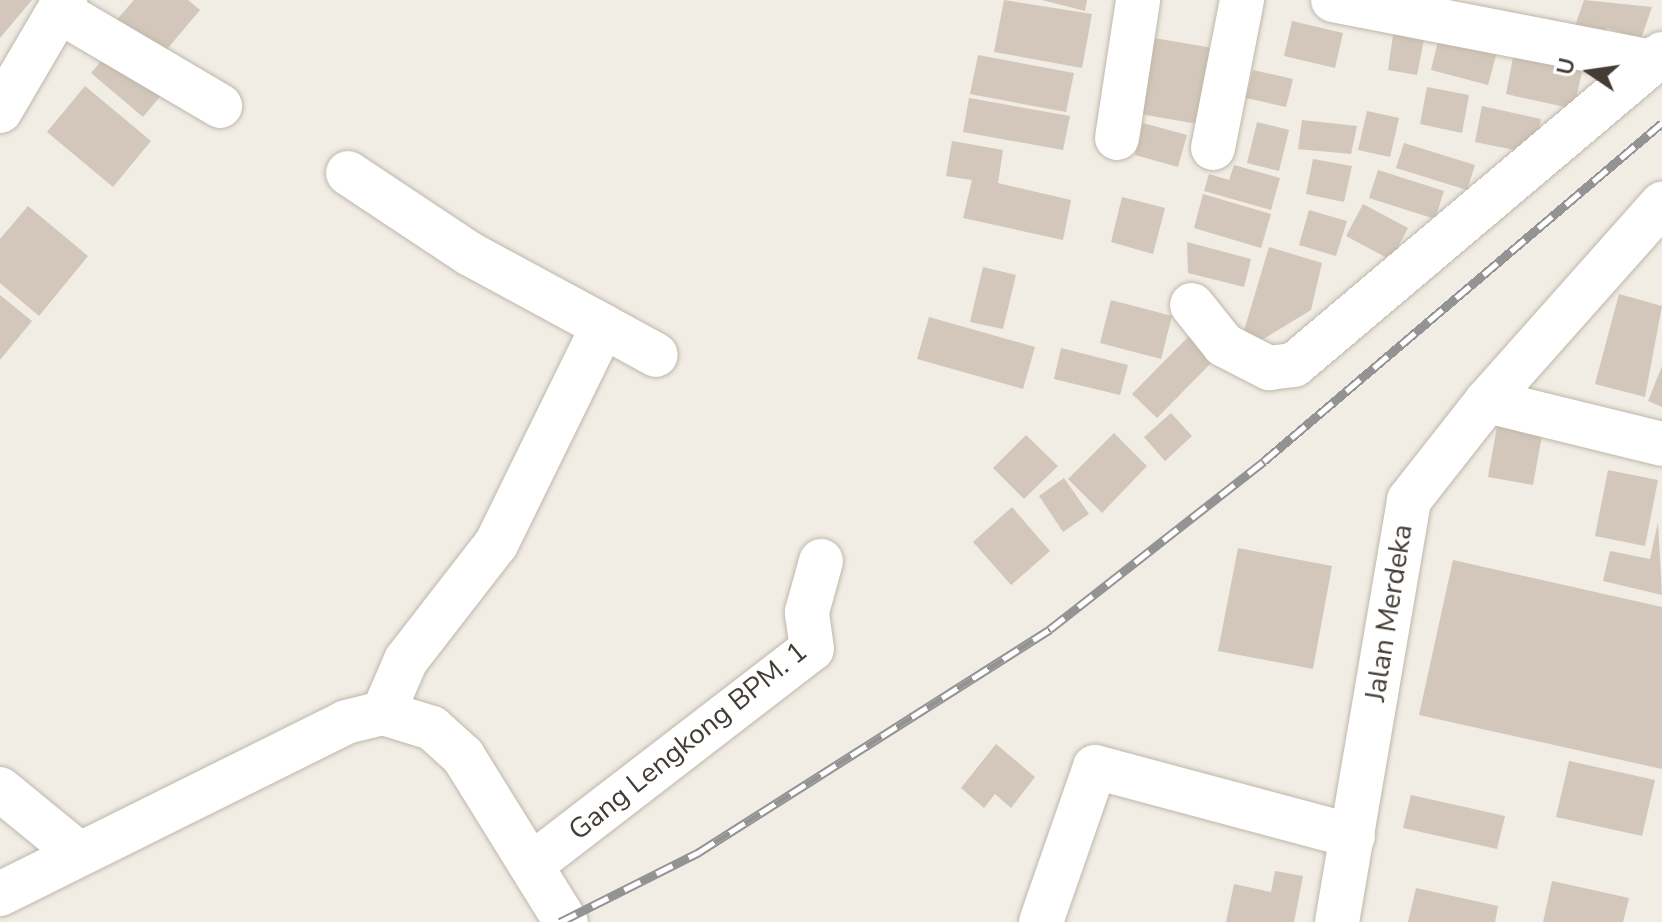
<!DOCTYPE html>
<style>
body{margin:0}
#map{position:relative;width:1662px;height:922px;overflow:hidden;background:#f1ece4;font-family:"Nunito Sans",sans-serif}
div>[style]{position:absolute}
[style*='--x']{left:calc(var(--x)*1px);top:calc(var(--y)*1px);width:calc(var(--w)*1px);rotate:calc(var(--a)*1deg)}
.building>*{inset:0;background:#d2c7ba}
.roads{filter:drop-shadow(0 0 2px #bfb6aa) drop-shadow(0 0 2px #bfb6aa)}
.street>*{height:44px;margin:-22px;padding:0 22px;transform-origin:22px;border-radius:22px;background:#fff}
.rail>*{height:9px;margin-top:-4.5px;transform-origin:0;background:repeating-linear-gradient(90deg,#fff 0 18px,#939393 0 36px);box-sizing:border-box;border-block:2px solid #939393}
span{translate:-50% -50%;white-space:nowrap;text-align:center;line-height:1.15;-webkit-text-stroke:7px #fff;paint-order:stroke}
.street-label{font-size:28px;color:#433c34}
.north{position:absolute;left:1550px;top:32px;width:80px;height:80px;-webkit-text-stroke:6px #fff;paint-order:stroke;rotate:283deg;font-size:22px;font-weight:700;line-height:32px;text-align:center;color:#433c34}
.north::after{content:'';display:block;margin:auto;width:28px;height:36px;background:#433c34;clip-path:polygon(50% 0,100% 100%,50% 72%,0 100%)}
</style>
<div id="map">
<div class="building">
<div style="clip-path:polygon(0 0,32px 0,0 38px)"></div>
<div style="clip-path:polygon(134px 0,188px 0,200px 10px,157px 61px,113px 24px)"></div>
<div style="clip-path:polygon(1004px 0,1092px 14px,1082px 68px,994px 52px)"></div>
<div style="clip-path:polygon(1042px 0,1087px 0,1085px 11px)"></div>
<div style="clip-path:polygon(1584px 0,1652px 7px,1641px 39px,1607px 28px,1601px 42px,1573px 32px)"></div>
<div style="clip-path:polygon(1292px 21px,1343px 33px,1335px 68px,1284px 56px)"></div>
<div style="clip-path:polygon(1394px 28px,1425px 34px,1417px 75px,1388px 70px)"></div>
<div style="clip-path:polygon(1440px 33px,1498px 48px,1488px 85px,1431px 70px)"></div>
<div style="clip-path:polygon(1142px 36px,1219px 49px,1203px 125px,1129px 112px)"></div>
<div style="clip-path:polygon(1515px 47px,1584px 62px,1574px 109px,1506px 94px)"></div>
<div style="clip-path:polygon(112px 48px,164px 92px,143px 117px,91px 73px)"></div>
<div style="clip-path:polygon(978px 55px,1074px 73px,1066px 112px,970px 94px)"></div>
<div style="clip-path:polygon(1253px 70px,1293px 79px,1286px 107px,1246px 98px)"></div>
<div style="clip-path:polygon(85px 86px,151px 141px,113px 187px,47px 132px)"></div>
<div style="clip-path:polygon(1427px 87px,1469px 95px,1462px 133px,1420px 124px)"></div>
<div style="clip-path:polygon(969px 98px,1070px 116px,1063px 150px,963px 132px)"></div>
<div style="clip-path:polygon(1482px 106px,1541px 119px,1534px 154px,1475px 142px)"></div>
<div style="clip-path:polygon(1367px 111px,1399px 118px,1390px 157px,1358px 150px)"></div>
<div style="clip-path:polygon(1302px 120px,1357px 126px,1351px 154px,1298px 149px)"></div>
<div style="clip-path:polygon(1257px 122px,1289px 130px,1279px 171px,1247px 163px)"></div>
<div style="clip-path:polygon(1143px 123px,1187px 135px,1178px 167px,1135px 155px)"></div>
<div style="clip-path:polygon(952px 141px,1003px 150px,998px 183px,1071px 200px,1063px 240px,963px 218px,972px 180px,946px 176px)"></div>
<div style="clip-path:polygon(1404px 143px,1475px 165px,1467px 190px,1396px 168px)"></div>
<div style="clip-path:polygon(1313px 159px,1352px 166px,1344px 202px,1306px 194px)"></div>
<div style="clip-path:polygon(1234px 165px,1280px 178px,1271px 210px,1204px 191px,1209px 174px,1229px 180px)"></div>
<div style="clip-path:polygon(1378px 170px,1444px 191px,1435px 219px,1369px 198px)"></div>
<div style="clip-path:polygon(1203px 194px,1271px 214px,1261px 248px,1194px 228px)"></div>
<div style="clip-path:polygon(1122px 197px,1165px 208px,1153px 254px,1111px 242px)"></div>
<div style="clip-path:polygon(1363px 204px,1408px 228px,1391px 260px,1346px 236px)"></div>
<div style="clip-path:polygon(28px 206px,88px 256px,39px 316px,0 283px,0 239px)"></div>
<div style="clip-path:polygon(1309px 210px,1347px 221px,1336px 256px,1299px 245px)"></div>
<div style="clip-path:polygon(1187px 242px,1251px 259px,1244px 287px,1188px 273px)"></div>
<div style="clip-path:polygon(1269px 247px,1322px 263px,1311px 310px,1257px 343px,1243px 334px)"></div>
<div style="clip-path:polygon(983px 267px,1016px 275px,1003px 329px,970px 322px)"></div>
<div style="clip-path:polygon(1619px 294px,1662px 306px,1645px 397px,1595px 384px)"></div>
<div style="clip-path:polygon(0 295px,32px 321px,0 360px)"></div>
<div style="clip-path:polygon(1111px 300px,1172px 316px,1161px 359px,1100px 343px)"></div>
<div style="clip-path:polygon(929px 317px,1035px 347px,1023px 389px,917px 359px)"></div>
<div style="clip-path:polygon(1191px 334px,1216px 358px,1157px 418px,1132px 394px)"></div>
<div style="clip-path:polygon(1061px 348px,1128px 365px,1120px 395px,1054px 379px)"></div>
<div style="clip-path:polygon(1662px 366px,1662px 407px,1648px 401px)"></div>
<div style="clip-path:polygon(1171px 413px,1192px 436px,1165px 461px,1144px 437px)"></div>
<div style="clip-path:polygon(1498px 421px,1543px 430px,1533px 485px,1488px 477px)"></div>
<div style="clip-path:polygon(1114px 433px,1147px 466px,1102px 513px,1068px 479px)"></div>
<div style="clip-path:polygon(1026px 435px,1058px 466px,1024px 499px,993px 468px)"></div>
<div style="clip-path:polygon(1608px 470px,1658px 480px,1645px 546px,1595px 536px)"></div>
<div style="clip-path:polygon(1064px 478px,1089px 514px,1063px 532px,1039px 496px)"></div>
<div style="clip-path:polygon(1012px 507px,1050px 551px,1011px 585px,973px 542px)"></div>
<div style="clip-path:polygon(1658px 522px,1662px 595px,1603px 581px,1610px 551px,1650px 559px)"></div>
<div style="clip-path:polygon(1238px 548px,1332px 566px,1313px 669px,1218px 651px)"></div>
<div style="clip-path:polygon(1453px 560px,1662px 607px,1662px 769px,1419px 715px)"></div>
<div style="clip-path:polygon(996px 744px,1035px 777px,1011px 808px,995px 794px,984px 808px,961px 788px)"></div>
<div style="clip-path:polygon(1569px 761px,1655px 780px,1642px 836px,1556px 817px)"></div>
<div style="clip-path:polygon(1411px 795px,1505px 816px,1497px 849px,1403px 828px)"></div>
<div style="clip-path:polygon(1275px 871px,1303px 876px,1294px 922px,1226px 922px,1234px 884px,1271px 892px)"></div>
<div style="clip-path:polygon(1552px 881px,1629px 898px,1623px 922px,1543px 922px)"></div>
<div style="clip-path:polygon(1416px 888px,1498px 906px,1495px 922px,1408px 922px)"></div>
</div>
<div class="roads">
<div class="street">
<div style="--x:1333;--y:0;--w:326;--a:11"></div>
<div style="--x:59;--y:11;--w:187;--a:30.5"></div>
<div style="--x:0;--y:111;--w:129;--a:-59.6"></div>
<div style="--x:1117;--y:138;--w:140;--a:-81.3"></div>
<div style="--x:1213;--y:148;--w:151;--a:-78.9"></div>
<div style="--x:348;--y:173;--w:146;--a:33.6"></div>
<div style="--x:470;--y:254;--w:151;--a:28.4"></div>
<div style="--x:603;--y:326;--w:243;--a:116.1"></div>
<div style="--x:496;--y:544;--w:147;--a:127.8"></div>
<div style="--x:406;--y:660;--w:58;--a:113.5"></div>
<div style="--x:1192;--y:305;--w:51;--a:51.3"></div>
<div style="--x:1224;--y:345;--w:51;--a:27.1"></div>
<div style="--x:1269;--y:368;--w:25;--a:-7"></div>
<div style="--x:1294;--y:365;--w:482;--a:-40.2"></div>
<div style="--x:603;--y:326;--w:60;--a:28.7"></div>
<div style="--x:1487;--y:401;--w:180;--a:13.8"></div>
<div style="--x:0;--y:789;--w:99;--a:39.3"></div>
<div style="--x:535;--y:862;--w:349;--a:-37.6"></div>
<div style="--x:812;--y:649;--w:37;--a:-98"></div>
<div style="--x:807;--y:612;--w:53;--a:-74.6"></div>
<div style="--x:0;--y:894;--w:386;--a:-26.4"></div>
<div style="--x:346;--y:722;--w:38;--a:-14"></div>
<div style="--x:383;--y:713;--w:51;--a:17"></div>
<div style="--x:432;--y:728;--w:42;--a:42.1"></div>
<div style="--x:463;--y:756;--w:195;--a:58.2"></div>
<div style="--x:1041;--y:922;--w:164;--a:-70.8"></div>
<div style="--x:1095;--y:767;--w:267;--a:15"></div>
<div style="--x:1337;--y:922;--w:428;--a:-80.3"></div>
<div style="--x:1409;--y:500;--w:126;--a:-51.8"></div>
<div style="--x:1487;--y:401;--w:264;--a:-48.4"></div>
</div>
</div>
<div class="rail">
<div style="--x:560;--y:922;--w:156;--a:-26.7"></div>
<div style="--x:699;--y:852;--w:416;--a:-32.4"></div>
<div style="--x:1050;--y:629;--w:272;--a:-38.1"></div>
<div style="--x:1264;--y:461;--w:522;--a:-40.34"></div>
</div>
<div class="street-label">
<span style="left:1389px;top:613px;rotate:-81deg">Jalan Merdeka</span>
<span style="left:688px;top:741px;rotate:-39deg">Gang Lengkong BPM. 1</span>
</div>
<div class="north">U</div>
</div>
